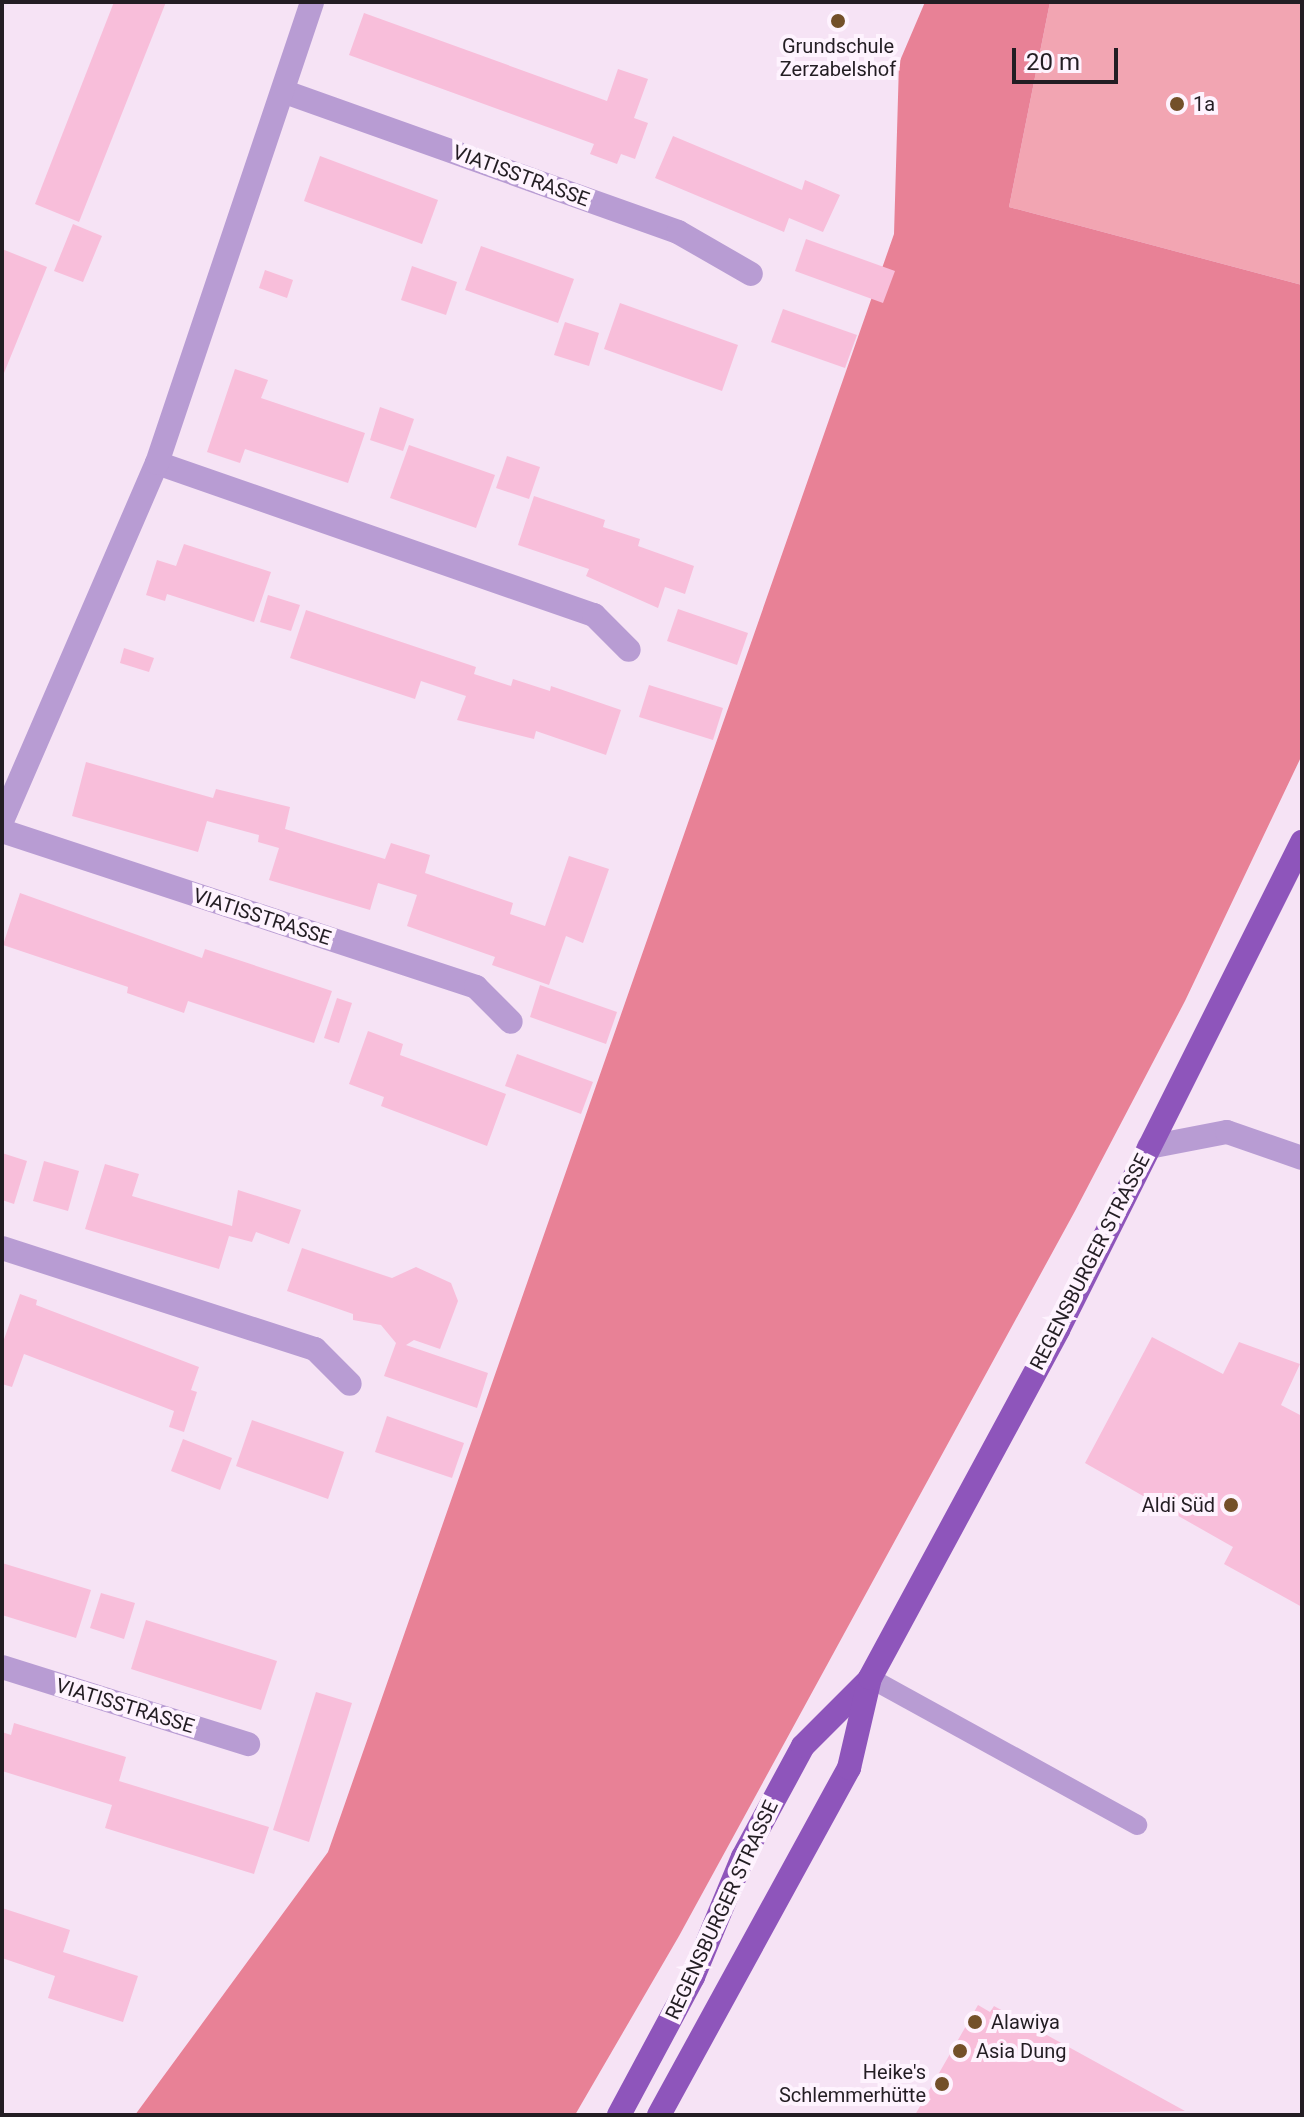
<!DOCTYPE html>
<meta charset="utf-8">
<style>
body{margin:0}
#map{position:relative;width:1304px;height:2117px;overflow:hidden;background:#f6e3f5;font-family:Roboto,sans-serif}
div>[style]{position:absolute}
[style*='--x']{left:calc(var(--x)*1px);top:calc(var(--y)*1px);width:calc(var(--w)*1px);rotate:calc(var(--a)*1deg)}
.green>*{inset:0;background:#f2a5b2}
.forest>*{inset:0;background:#e88196}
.building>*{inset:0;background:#f8beda}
.service>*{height:20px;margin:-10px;padding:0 10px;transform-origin:10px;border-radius:10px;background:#b89cd3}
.minor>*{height:24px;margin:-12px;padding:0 12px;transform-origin:12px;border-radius:12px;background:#b89cd3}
.primary>*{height:24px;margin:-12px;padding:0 12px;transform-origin:12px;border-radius:12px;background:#8e55bb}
.dots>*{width:22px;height:22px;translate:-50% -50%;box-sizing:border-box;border:4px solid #fef3fe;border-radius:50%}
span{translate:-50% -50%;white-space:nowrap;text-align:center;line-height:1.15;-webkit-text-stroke:8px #fef3fe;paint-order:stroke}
.poi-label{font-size:20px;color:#231d23}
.left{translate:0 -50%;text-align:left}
.right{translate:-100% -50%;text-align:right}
.street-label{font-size:20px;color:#231d23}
.frame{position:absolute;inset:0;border:4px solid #231d23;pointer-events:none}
.scale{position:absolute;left:1012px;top:48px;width:106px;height:36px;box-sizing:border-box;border:4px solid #231d23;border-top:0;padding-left:10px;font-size:24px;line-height:28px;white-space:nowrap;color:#231d23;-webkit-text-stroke:6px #fef3fe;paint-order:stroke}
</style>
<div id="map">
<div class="green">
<div style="clip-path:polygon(1050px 2px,1302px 2px,1302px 285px,1009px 207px)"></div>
</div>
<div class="forest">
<div style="clip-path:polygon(925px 2px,1050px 2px,1009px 207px,1302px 285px,1302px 755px,1185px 1001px,1075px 1211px,679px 1936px,575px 2115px,135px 2115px,328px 1852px,894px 234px,899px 63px)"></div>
</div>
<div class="building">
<div style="clip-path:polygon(114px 2px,166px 2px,79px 222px,35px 204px)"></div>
<div style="clip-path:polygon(364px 13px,607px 101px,618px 69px,648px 79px,634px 118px,648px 123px,635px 159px,621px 154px,617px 164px,590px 154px,594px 144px,349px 55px)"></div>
<div style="clip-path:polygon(673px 136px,802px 190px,805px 180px,840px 195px,823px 232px,789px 218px,784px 232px,655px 178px)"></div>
<div style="clip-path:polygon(320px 156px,438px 200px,422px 244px,304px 201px)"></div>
<div style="clip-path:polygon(73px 224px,102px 236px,83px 282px,54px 271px)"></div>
<div style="clip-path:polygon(806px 239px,895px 271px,883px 303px,795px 271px)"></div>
<div style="clip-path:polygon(481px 246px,574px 279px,558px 323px,465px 290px)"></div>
<div style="clip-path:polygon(2px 249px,47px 267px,2px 378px)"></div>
<div style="clip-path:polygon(412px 266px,457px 282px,446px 315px,401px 300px)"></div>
<div style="clip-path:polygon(265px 270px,293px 280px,287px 298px,259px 288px)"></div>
<div style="clip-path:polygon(620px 303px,738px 345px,722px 391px,604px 349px)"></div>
<div style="clip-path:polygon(783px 309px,857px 335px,845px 368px,771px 342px)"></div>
<div style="clip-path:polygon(565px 322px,599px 333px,589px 366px,554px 355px)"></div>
<div style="clip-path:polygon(235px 369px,268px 380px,261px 398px,365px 433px,348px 483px,245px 449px,240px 463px,207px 452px)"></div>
<div style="clip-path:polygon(380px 407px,414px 419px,403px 451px,370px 440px)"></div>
<div style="clip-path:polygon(409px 445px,495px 475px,476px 528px,390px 498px)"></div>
<div style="clip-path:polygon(507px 456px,540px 467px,529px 499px,496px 488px)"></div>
<div style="clip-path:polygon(534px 496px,605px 520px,603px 527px,640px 539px,638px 546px,694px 566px,685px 594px,665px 587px,658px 608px,586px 576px,589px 569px,518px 545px)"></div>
<div style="clip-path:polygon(184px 544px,271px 572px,254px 622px,167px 594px,165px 601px,146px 595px,157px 560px,176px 566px)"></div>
<div style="clip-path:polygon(268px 595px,300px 605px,291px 631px,260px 622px)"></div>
<div style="clip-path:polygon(678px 609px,748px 633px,737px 665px,667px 641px)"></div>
<div style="clip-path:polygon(306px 610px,476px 667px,474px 674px,511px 686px,513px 679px,550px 691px,551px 686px,621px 710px,606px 755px,536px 731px,534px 739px,457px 720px,466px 696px,421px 681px,415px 699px,290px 658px)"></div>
<div style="clip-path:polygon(124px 648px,154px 658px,149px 672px,120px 663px)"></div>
<div style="clip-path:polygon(649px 685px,723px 708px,713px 740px,639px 717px)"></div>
<div style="clip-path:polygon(86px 762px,213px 798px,216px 789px,290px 807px,285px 829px,385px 859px,391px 843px,430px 855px,425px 873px,513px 903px,510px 914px,545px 926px,569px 856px,609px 869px,583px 943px,566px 936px,549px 985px,492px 965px,495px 957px,407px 926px,417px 895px,378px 883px,370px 910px,269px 880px,279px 848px,258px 842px,259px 835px,207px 821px,198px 852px,72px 816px)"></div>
<div style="clip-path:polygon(20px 893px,202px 958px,205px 949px,332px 991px,314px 1043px,188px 1001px,184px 1013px,127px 993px,128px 987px,3px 945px)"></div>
<div style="clip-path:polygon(540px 985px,617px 1012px,606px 1044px,530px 1017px)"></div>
<div style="clip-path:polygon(337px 998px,352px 1003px,339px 1043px,324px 1038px)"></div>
<div style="clip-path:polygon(368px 1031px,403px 1044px,400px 1055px,506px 1094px,487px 1146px,381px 1106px,384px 1097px,349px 1084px)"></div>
<div style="clip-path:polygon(517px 1054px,593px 1082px,581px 1114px,505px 1086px)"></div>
<div style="clip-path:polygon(2px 1153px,27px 1161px,14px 1204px,2px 1200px)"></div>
<div style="clip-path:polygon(44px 1161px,79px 1171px,68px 1211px,33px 1201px)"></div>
<div style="clip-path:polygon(105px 1164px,139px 1174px,132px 1196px,232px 1226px,238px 1190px,301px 1210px,289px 1244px,256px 1232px,252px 1242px,229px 1236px,219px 1269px,85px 1229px)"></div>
<div style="clip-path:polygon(302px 1248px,392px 1278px,416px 1267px,451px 1283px,458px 1301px,440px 1349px,414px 1340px,406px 1345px,488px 1373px,477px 1408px,384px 1376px,396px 1343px,381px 1325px,353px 1320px,353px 1314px,287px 1291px)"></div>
<div style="clip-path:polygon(20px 1294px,37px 1300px,36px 1305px,199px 1367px,191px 1390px,197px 1392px,184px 1432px,169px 1427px,174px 1411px,24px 1354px,12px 1387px,2px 1384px,2px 1345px)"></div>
<div style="clip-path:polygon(1152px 1337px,1223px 1374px,1239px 1342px,1300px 1364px,1281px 1405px,1302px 1416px,1302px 1607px,1224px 1564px,1233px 1547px,1085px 1463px)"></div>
<div style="clip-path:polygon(387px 1416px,464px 1443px,452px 1478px,375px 1452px)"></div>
<div style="clip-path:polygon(252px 1420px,344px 1452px,328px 1499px,236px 1466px)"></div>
<div style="clip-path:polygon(183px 1439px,232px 1458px,220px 1490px,171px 1471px)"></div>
<div style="clip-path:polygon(2px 1563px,91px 1590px,76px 1638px,2px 1615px)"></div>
<div style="clip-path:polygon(101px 1593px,135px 1603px,124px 1639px,90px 1628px)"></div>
<div style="clip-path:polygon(146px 1620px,277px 1661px,261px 1710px,131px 1669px)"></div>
<div style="clip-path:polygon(316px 1692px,352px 1703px,309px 1842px,273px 1830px)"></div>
<div style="clip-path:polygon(14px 1723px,126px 1757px,119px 1781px,269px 1827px,254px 1874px,105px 1828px,112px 1805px,2px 1771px,2px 1732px,11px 1735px)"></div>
<div style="clip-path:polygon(2px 1908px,70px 1930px,63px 1952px,138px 1976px,123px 2022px,48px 1998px,55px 1976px,2px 1958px)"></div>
<div style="clip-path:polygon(978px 2005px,990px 2012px,994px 2006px,1185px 2111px,915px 2115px)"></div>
</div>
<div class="service">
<div style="--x:870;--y:1678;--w:305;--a:28.8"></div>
</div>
<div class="minor">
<div style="--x:285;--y:92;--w:417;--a:19.6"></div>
<div style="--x:678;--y:232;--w:84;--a:29.9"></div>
<div style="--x:157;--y:463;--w:463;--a:19.2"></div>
<div style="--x:594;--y:615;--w:49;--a:45"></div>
<div style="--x:2;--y:821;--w:390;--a:-66.6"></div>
<div style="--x:157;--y:463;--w:486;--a:-71.4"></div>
<div style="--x:2;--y:831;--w:499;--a:18.2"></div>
<div style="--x:476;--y:987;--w:49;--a:45"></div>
<div style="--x:1149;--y:1147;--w:79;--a:-10.9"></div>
<div style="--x:1227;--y:1132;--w:79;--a:19.1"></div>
<div style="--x:2;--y:1248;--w:329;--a:17.9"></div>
<div style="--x:315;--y:1349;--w:49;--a:45"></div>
<div style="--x:2;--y:1667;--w:258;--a:17.4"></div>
</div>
<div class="primary">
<div style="--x:619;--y:2115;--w:157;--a:-61.8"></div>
<div style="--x:693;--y:1977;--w:130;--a:-67.4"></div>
<div style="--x:743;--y:1857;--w:126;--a:-61.6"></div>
<div style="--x:803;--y:1746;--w:93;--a:-45"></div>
<div style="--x:659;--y:2115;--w:396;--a:-61.3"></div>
<div style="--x:849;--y:1768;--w:92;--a:-76.9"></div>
<div style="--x:870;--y:1678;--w:396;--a:-61.6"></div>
<div style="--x:1058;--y:1330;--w:546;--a:-63.43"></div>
</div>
<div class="dots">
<div style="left:838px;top:21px;background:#735029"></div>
<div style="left:1177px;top:104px;background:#735029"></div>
<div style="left:1231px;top:1505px;background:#735029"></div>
<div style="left:975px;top:2022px;background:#735029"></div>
<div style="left:960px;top:2051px;background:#735029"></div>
<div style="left:942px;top:2084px;background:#735029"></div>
</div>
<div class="poi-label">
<span style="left:838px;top:58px">Grundschule<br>Zerzabelshof</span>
<span class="left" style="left:1193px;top:104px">1a</span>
<span class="right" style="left:1215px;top:1505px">Aldi Süd</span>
<span class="left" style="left:991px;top:2022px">Alawiya</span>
<span class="left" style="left:976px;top:2051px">Asia Dung</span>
<span class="right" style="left:926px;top:2084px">Heike's<br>Schlemmerhütte</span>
</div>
<div class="street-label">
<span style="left:521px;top:176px;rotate:20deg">VIATISSTRASSE</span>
<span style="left:262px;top:917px;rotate:18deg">VIATISSTRASSE</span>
<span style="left:1090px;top:1262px;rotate:-63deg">REGENSBURGER STRASSE</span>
<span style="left:125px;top:1706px;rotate:17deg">VIATISSTRASSE</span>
<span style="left:722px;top:1910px;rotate:-65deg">REGENSBURGER STRASSE</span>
</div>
<div class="frame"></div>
<div class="scale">20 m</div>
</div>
